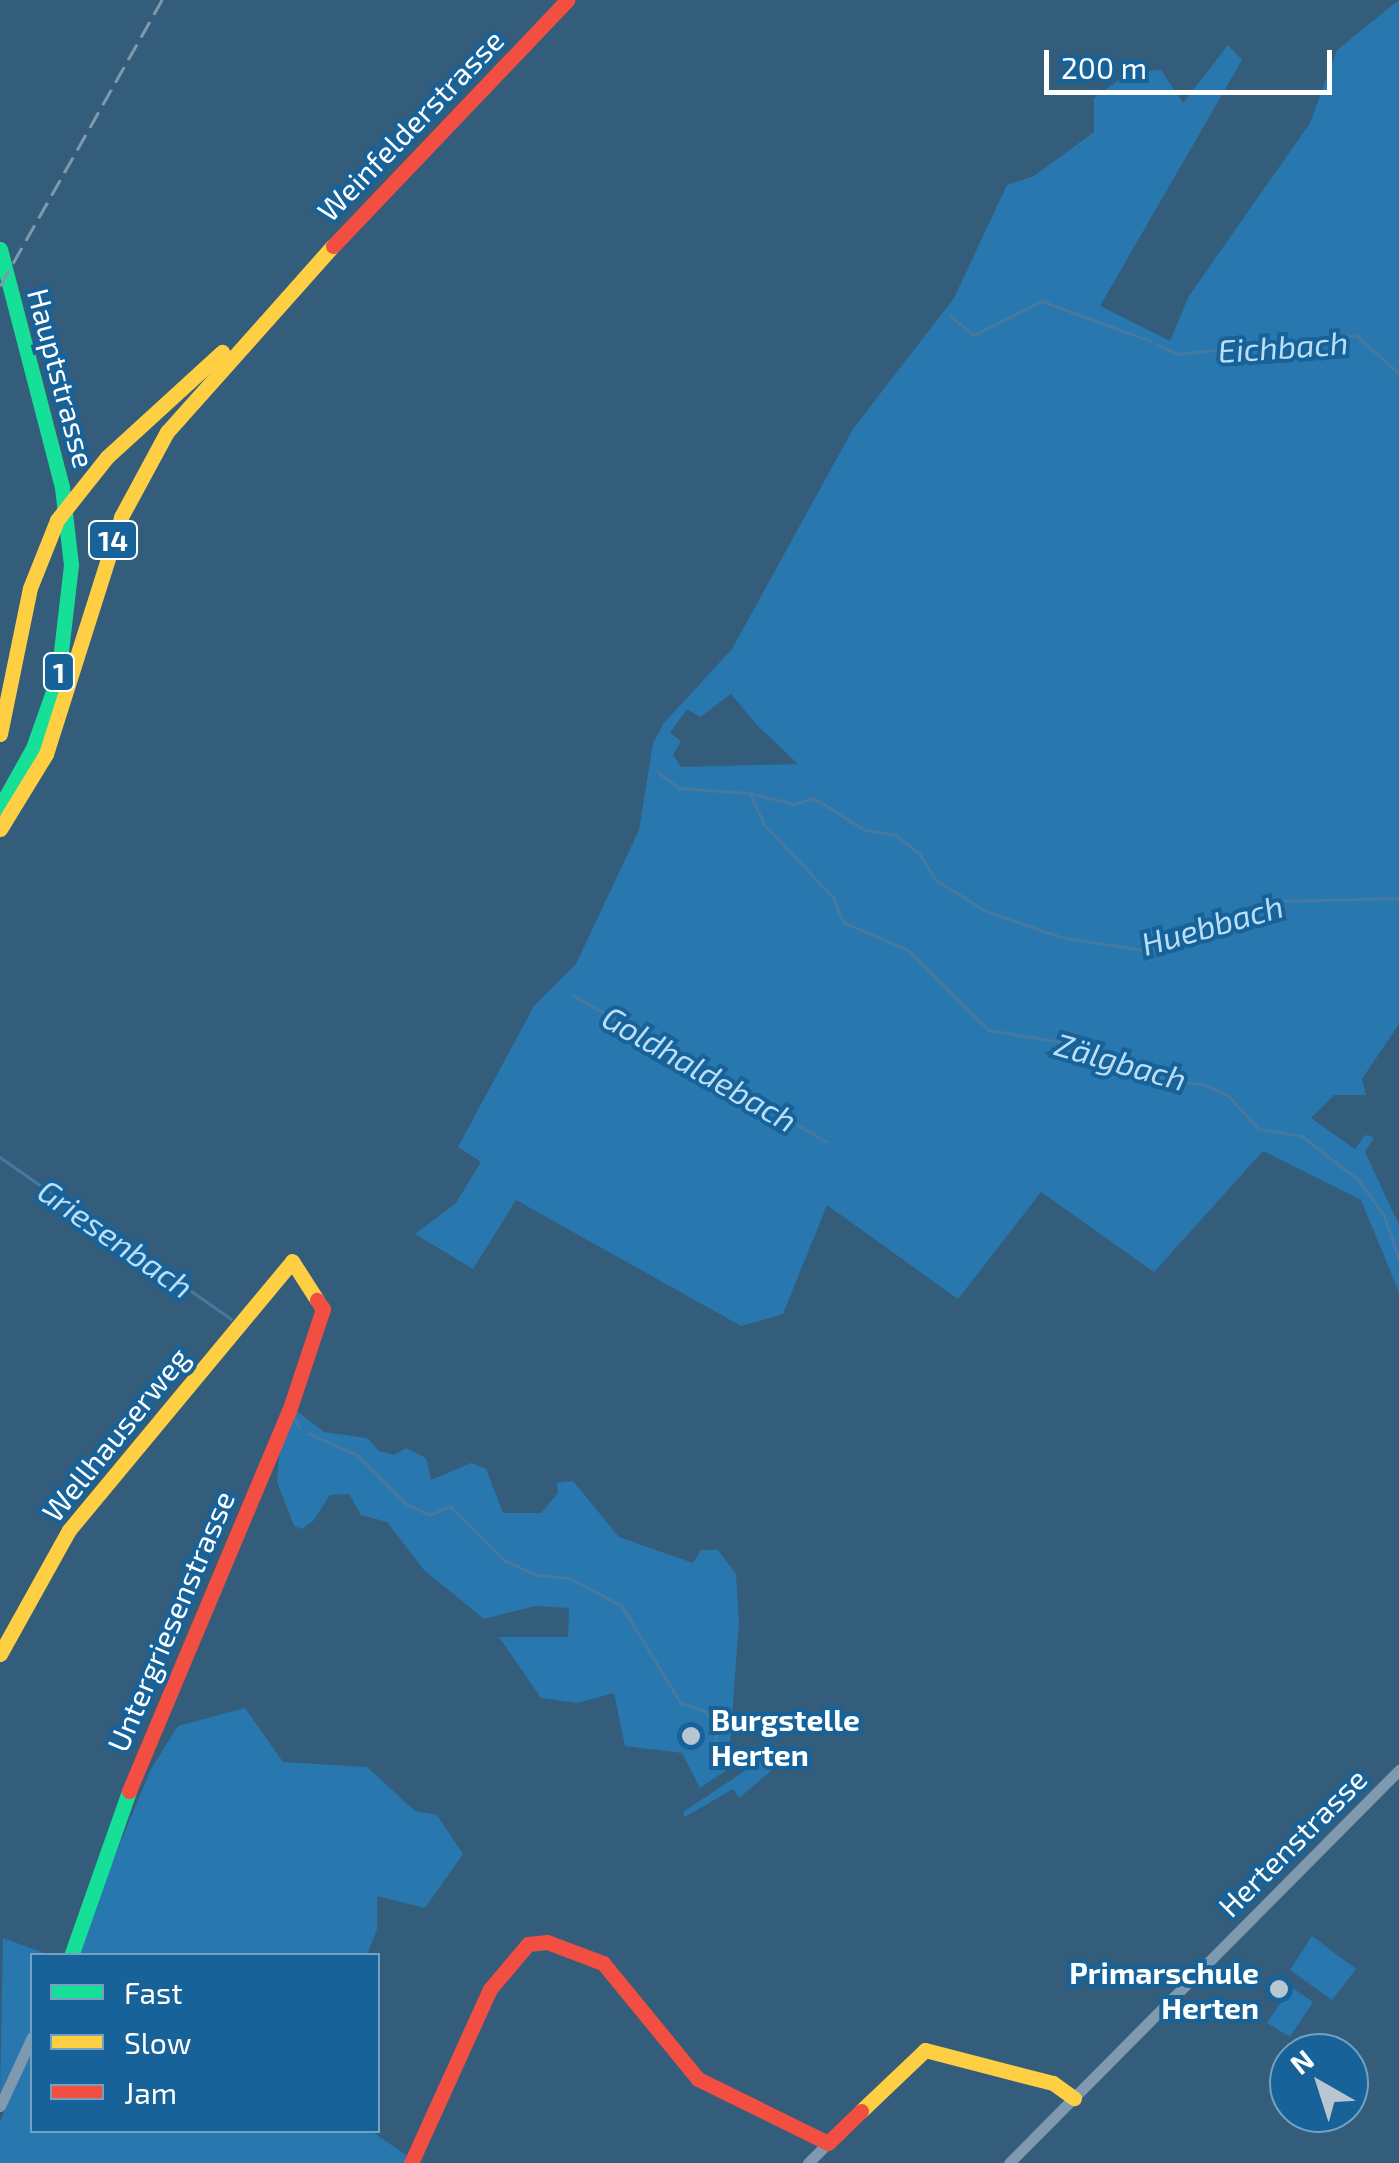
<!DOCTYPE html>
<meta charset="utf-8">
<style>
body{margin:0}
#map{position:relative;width:1399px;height:2163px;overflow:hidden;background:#345d7c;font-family:"Exo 2",sans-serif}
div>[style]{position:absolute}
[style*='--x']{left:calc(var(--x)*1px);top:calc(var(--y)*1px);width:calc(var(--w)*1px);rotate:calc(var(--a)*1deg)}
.green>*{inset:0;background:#2877ae}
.stream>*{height:2.5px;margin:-1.25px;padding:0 1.25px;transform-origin:1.25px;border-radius:1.25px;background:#46799f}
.street>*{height:11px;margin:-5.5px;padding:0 5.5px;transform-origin:5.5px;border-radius:5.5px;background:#7f99ae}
.fast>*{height:15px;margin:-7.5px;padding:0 7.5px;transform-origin:7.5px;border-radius:7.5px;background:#16e098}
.slow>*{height:15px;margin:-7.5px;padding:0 7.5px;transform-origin:7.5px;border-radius:7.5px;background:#ffcf43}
.jam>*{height:15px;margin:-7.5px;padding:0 7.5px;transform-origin:7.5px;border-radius:7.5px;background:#f24e42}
.rail>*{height:2.5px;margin-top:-1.25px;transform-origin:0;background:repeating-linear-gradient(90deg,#7f98ac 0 18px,transparent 0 26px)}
.dots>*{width:28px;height:28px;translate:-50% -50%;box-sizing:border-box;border:5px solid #176299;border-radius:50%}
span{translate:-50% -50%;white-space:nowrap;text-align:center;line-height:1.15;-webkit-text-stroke:8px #176299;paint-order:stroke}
.shield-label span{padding:2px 8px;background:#176299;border:2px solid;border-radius:8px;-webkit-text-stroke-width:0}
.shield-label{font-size:28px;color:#fff;font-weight:700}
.street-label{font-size:30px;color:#fff}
.poi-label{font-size:30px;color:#fff;font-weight:700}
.left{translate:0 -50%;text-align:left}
.right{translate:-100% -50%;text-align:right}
.water-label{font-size:32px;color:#b8def8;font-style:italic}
.legend{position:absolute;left:30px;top:1953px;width:350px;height:180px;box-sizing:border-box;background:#176299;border:2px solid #74a1c2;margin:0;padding:12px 18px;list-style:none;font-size:30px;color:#fff}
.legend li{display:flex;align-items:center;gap:20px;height:50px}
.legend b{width:50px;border:2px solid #74a1c2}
.north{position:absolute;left:1269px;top:2033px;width:100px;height:100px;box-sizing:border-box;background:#176299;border:2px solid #74a1c2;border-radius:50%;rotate:321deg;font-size:28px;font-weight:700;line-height:40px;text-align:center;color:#fff}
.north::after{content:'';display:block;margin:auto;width:35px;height:45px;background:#b8c6d1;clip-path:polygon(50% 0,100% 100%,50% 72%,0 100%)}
.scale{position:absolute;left:1044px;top:50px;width:288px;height:45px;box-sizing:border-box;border:5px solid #fff;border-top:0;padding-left:12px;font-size:30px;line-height:35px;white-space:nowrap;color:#fff;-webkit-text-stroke:8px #176299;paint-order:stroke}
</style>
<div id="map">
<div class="green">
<div style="clip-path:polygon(evenodd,1399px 0,1399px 1024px,1362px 1079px,1366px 1095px,1334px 1095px,1311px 1118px,1355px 1149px,1365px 1135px,1374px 1137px,1365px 1152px,1399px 1225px,1399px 1292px,1361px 1200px,1263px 1151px,1154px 1272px,1041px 1192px,958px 1299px,827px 1205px,783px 1314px,741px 1326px,516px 1200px,473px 1269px,415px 1234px,456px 1203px,481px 1162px,458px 1147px,534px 1006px,576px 964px,639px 830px,653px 743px,664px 723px,732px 649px,853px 429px,954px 298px,1007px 185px,1034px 176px,1094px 132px,1094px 98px,1130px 72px,1161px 70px,1183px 103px,1228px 45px,1242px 60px,1100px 306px,1170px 341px,1189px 296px,1310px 123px,1337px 50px,1399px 0,731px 694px,757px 725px,798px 764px,681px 767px,673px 755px,681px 741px,670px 733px,687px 709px,700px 717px,731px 694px)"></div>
<div style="clip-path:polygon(293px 1408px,324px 1432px,367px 1438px,379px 1451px,394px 1455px,406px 1448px,426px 1458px,431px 1480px,471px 1463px,486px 1469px,503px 1513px,541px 1513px,558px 1493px,557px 1483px,573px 1481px,619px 1537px,693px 1563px,701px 1550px,718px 1550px,736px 1574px,739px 1622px,728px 1769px,700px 1788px,682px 1753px,625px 1746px,614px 1693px,577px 1703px,541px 1698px,499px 1637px,568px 1637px,569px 1608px,535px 1606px,484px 1619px,424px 1570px,387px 1522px,361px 1515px,349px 1494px,330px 1495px,313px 1521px,302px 1529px,294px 1526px,277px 1482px,280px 1441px)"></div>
<div style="clip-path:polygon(245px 1708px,283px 1762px,367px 1767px,415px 1811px,437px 1815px,463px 1854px,425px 1908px,377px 1896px,377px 1929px,367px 1955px,73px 1956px,151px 1769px,178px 1726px)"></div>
<div style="clip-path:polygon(769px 1755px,790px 1755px,739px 1798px,733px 1789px,685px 1817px,683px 1812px)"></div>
<div style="clip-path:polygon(1312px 1936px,1356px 1969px,1332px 2000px,1290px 1970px)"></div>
<div style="clip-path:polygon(3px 1938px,49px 1955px,32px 1956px,32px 2032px,0 2096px)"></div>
<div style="clip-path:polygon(1291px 1987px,1313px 2002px,1290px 2037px,1267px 2023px)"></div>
<div style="clip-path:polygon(32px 2047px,32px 2130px,371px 2131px,409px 2157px,408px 2163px,0 2163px,0 2121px)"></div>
</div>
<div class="stream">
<div style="--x:951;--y:316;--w:30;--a:40"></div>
<div style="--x:974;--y:335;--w:76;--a:-26.6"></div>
<div style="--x:1042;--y:301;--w:116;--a:20.2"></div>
<div style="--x:1157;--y:344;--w:23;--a:25"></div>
<div style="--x:1178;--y:354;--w:179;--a:-6.1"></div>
<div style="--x:1356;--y:335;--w:57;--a:41.5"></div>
<div style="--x:658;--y:772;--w:26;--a:37"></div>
<div style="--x:679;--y:788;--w:71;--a:4"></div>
<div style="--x:750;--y:793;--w:45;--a:14"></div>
<div style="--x:794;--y:804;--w:21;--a:-17"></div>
<div style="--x:814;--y:798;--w:60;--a:32.1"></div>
<div style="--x:865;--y:830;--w:31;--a:9"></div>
<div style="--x:896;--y:835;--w:31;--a:38"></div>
<div style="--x:920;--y:854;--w:31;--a:58"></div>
<div style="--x:936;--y:880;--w:59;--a:31.8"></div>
<div style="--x:986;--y:911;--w:79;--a:19.1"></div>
<div style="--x:1061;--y:937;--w:82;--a:9.1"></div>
<div style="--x:1142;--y:950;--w:143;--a:-20.1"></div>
<div style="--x:1276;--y:901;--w:123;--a:-1.4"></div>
<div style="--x:750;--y:793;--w:35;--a:65"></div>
<div style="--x:765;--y:825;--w:100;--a:46.6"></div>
<div style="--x:834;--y:898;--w:26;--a:69"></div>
<div style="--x:843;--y:922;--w:71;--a:23.3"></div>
<div style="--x:908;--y:950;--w:114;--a:44.6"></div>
<div style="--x:989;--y:1030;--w:104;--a:9.4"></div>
<div style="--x:1092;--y:1047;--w:83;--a:24.1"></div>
<div style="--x:1168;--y:1081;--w:34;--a:5"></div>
<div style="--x:1202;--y:1084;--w:28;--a:23"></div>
<div style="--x:1228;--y:1095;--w:46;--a:47.6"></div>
<div style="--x:1259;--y:1129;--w:44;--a:9.2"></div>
<div style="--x:1302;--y:1136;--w:72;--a:37.7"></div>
<div style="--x:1359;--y:1180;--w:43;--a:54.5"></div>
<div style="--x:1384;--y:1215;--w:46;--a:70.8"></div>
<div style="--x:573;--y:995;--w:292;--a:30"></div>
<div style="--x:0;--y:1157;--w:282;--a:35"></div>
<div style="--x:293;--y:1417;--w:12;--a:55"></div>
<div style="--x:308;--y:1433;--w:56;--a:24.3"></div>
<div style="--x:359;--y:1456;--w:69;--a:45"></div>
<div style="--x:408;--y:1505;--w:24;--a:24"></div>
<div style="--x:430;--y:1515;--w:22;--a:-24"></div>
<div style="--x:450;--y:1506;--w:76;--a:45"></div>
<div style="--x:504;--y:1560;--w:35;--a:25"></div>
<div style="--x:536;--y:1575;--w:34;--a:5"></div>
<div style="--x:570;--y:1578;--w:59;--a:28.3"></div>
<div style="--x:622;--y:1606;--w:114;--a:58.7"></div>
<div style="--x:681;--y:1703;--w:25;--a:18"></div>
<div style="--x:705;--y:1711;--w:21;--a:51"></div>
<div style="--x:718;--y:1727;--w:42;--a:98.1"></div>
</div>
<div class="street">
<div style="--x:0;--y:2106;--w:76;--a:-65.1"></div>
<div style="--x:808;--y:2163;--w:28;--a:-45"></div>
<div style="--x:1009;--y:2163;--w:554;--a:-45.22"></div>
</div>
<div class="fast">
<div style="--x:0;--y:249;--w:246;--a:75.4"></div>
<div style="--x:62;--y:487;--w:79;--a:83.4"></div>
<div style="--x:71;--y:565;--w:113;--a:96.6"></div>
<div style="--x:58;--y:677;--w:75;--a:109.4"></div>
<div style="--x:33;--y:748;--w:68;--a:119.2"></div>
<div style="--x:71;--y:1956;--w:175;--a:-70.6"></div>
</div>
<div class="slow">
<div style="--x:0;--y:734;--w:149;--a:-78.4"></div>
<div style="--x:30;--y:588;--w:73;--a:-68.3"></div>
<div style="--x:57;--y:520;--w:80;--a:-51.6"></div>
<div style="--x:107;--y:457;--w:156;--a:-42.4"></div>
<div style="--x:0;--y:829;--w:88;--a:-58.5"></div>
<div style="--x:46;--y:754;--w:249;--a:-72.4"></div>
<div style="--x:121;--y:517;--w:97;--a:-61.6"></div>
<div style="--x:167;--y:432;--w:249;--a:-48.3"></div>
<div style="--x:0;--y:1654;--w:142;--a:-60.9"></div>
<div style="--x:69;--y:1530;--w:349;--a:-50.3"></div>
<div style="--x:292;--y:1261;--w:46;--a:57.3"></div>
<div style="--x:861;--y:2111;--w:88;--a:-43.6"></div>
<div style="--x:925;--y:2050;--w:132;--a:14.5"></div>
<div style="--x:1053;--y:2083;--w:26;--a:36"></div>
</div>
<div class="jam">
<div style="--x:333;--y:246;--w:340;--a:-46.4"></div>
<div style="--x:129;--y:1791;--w:412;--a:-67.2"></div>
<div style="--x:289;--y:1411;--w:108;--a:-71.6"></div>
<div style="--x:323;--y:1309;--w:11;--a:-124"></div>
<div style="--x:411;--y:2163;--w:191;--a:-65.6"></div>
<div style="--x:490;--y:1989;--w:59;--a:-49.8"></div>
<div style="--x:528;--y:1944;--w:19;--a:-6"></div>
<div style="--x:547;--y:1942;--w:60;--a:20.6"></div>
<div style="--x:603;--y:1963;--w:150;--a:50.7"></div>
<div style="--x:698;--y:2079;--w:145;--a:26.2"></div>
<div style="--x:828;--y:2143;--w:46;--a:-44.1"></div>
</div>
<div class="rail">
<div style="--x:0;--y:286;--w:329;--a:-60.5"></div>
</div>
<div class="dots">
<div style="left:691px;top:1736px;background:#b8c6d1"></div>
<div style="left:1279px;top:1989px;background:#b8c6d1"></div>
</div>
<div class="shield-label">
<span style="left:113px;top:540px">14</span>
<span style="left:59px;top:672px">1</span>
</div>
<div class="street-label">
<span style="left:410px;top:125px;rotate:-46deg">Weinfelderstrasse</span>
<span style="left:62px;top:378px;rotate:75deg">Hauptstrasse</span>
<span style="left:115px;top:1434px;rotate:-51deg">Wellhauserweg</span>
<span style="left:170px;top:1621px;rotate:-67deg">Untergriesenstrasse</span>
<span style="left:1292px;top:1842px;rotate:-45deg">Hertenstrasse</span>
</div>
<div class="poi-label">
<span class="left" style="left:711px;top:1736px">Burgstelle<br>Herten</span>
<span class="right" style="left:1259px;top:1989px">Primarschule<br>Herten</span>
</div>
<div class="water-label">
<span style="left:1283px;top:346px;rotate:-4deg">Eichbach</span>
<span style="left:1212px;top:924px;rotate:-16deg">Huebbach</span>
<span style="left:1121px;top:1061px;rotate:16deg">Zälgbach</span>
<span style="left:700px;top:1068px;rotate:30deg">Goldhaldebach</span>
<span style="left:116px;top:1238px;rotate:35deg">Griesenbach</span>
</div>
<ul class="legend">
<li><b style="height:12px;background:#16e098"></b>Fast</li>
<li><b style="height:12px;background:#ffcf43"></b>Slow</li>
<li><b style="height:12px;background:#f24e42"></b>Jam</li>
</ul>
<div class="north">N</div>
<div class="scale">200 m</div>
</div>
